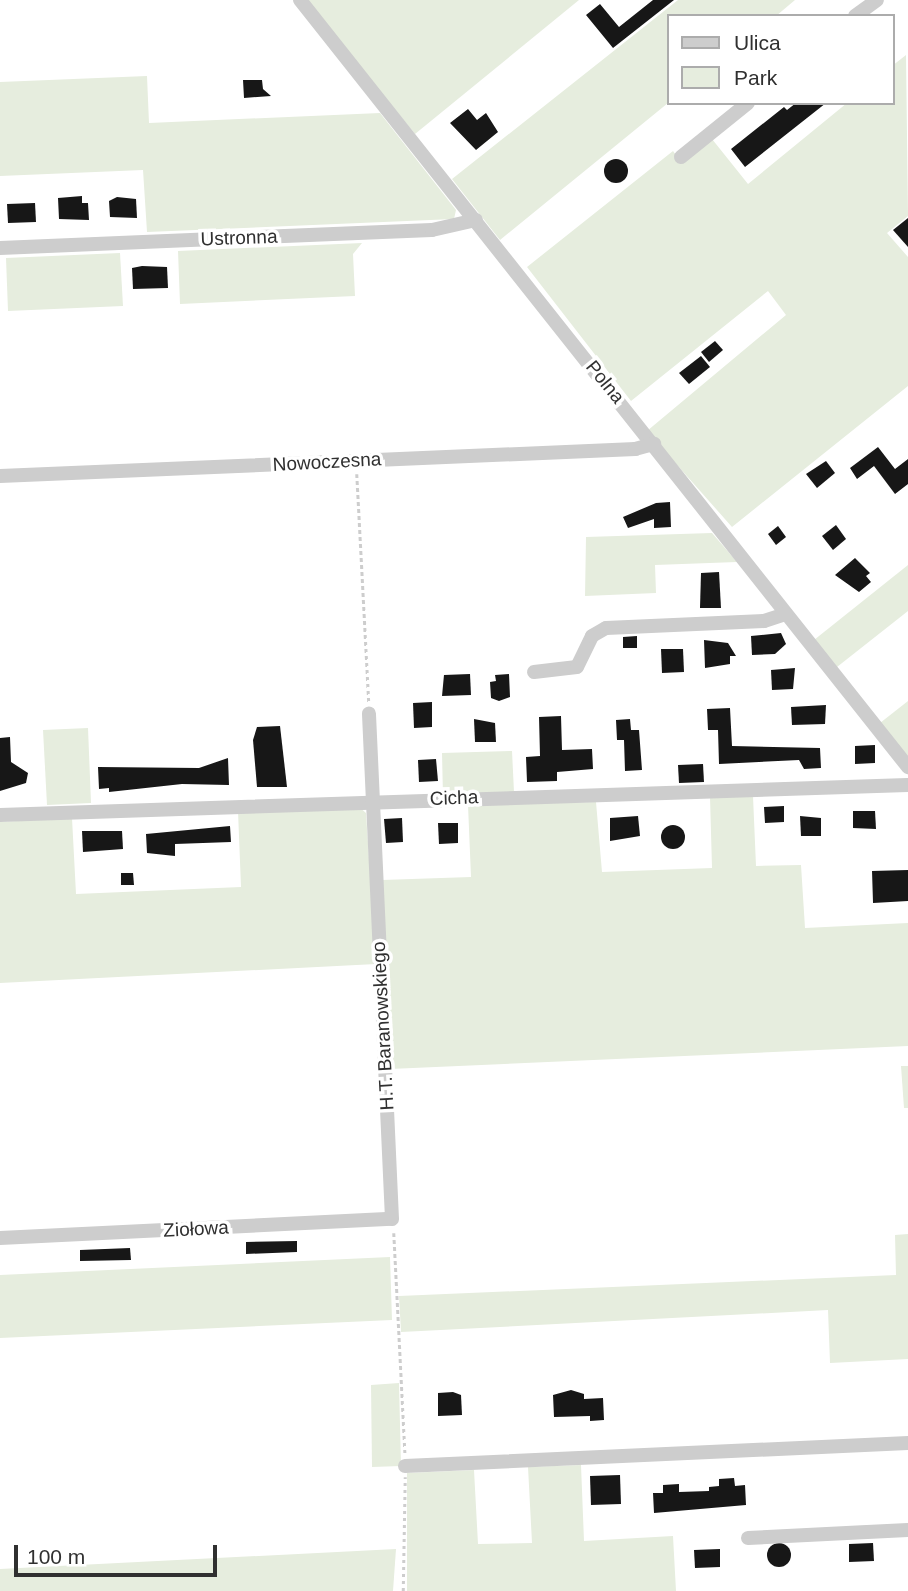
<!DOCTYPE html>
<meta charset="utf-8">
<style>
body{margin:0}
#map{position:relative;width:908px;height:1591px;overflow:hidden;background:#fff;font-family:Helvetica,sans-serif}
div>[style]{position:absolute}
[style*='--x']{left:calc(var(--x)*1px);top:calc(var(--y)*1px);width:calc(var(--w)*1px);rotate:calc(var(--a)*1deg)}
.green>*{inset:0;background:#e6edde}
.building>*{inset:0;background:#171717}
.round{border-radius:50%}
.path>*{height:2.5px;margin-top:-1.25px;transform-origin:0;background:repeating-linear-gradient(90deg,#cdcdcd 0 3.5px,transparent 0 7px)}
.minor>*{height:14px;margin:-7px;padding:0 7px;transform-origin:7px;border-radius:7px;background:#cdcdcd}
span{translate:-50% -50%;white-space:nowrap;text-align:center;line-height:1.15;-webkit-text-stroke:7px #fff;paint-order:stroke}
.street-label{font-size:19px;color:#303030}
.legend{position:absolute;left:667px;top:14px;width:228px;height:91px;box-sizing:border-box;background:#fff;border:2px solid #acacac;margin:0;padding:9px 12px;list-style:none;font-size:21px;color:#303030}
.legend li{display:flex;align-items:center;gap:14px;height:35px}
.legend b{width:35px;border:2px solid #acacac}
.scale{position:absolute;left:14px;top:1545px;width:203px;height:32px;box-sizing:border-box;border:4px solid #303030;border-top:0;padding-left:9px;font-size:21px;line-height:24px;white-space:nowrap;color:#303030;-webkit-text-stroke:5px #fff;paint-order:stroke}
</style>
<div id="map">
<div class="green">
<div style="clip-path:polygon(305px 0,579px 0,415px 134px)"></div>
<div style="clip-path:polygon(678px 0,795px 0,776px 16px,668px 16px,668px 103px,500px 240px,452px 179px)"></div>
<div style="clip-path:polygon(906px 55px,908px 216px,887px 233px,908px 257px,908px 386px,732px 527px,647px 431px,786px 315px,768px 291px,631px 401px,527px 267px,673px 151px,682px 163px,712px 139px,748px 184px,847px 103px,892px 103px,892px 66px)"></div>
<div style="clip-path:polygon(147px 76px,149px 123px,380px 113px,456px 210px,454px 219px,147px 232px,143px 170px,0 176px,0 82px)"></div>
<div style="clip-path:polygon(362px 243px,353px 254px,355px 296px,180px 304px,178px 251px)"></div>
<div style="clip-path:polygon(120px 253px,123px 306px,8px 311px,6px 258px)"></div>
<div style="clip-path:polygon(712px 533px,737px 562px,655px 565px,656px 593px,585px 596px,586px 537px)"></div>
<div style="clip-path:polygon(908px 565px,908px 611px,837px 667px,814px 640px)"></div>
<div style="clip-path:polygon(908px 701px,908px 759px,880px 723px)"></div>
<div style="clip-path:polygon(88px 728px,91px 803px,47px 805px,43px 730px)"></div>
<div style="clip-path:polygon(512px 751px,514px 792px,443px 797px,442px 753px)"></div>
<div style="clip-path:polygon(753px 796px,756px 866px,801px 865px,805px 928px,908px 923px,908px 1046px,390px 1069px,382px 880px,471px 877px,468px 805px,596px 802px,602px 872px,712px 868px,710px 797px)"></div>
<div style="clip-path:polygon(358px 806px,366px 813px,376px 964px,0 983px,0 822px,72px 818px,76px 894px,241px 887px,238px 811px)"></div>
<div style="clip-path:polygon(901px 1066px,908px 1066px,908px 1108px,904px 1108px)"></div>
<div style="clip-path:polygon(908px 1234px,908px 1359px,830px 1363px,828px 1310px,401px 1332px,399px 1296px,896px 1275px,895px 1235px)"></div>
<div style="clip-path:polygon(390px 1257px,392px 1320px,0 1338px,0 1275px)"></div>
<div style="clip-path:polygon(399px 1383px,401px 1466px,372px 1467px,371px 1385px)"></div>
<div style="clip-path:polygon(581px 1465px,584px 1541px,673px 1536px,676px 1591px,407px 1591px,407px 1473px,474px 1470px,478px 1544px,532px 1543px,528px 1467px)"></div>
<div style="clip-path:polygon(396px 1549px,393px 1591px,0 1591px,0 1569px)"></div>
</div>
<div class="building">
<div style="clip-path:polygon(653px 0,674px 0,613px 48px,586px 15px,600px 4px,619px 27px)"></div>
<div style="clip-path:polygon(243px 80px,262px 80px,263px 89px,271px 96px,244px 98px)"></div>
<div style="clip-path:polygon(796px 103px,826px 103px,745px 167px,731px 149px,784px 107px,787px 110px)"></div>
<div style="clip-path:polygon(468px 109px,477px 120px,486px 113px,498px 132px,476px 150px,450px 123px)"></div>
<div class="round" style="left:604px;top:159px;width:24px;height:24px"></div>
<div style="clip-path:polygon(82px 196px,82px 203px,88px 203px,89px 220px,59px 219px,58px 198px)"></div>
<div style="clip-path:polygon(117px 197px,136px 199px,137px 218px,110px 217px,109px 201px)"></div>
<div style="clip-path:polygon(35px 203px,36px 222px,8px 223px,7px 204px)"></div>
<div style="clip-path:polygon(908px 218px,908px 247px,893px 230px)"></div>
<div style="clip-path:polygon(142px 266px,167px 267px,168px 288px,133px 289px,132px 268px)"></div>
<div style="clip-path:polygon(715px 341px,723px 350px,709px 362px,701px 352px)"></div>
<div style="clip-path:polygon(701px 356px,710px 367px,689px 384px,679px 373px)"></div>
<div style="clip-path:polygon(878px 447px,895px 469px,908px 459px,908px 484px,895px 494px,874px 466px,857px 479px,850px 468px)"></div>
<div style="clip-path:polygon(826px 461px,835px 473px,817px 488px,806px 474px)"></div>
<div style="clip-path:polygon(670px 502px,671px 527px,654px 528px,654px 519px,628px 528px,623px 517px,656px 503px)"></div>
<div style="clip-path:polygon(836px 525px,846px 539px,833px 550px,822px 536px)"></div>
<div style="clip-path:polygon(778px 526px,786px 537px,776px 545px,768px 534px)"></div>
<div style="clip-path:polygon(855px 558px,870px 573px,866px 576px,871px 582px,859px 592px,835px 575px)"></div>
<div style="clip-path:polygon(719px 572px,721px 608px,700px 608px,701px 573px)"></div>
<div style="clip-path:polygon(781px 633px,786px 644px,775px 654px,752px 655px,751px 636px)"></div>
<div style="clip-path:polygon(637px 636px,637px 648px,623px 648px,623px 637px)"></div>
<div style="clip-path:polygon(704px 640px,728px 643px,736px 656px,730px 656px,730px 664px,705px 668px)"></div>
<div style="clip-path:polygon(661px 649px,683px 649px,684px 672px,662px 673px)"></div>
<div style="clip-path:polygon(795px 668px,793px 689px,772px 690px,771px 670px)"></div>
<div style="clip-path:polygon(470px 674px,471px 695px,442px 696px,444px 675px)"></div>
<div style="clip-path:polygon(509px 674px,510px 697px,499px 701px,491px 698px,490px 682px,496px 681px,495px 675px)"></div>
<div style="clip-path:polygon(432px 702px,432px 727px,414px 728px,413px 703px)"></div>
<div style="clip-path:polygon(826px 705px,825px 724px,792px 725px,791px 707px)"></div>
<div style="clip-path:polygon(730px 708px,732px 746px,820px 748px,821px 768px,804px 769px,799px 760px,719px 764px,718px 730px,708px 730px,707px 709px)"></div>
<div style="clip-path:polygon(561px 716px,562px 750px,592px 749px,593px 769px,557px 772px,557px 781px,527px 782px,526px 757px,540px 756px,539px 717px)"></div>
<div style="clip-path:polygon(474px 719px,495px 723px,496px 742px,475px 742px)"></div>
<div style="clip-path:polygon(630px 719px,631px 730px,639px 730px,642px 770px,625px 771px,624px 740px,617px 740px,616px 720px)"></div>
<div style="clip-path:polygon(280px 726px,287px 787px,257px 787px,253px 740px,257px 727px)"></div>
<div style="clip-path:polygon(10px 737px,11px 762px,28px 773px,26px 783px,0 791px,0 738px)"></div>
<div style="clip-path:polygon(875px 745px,875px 763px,855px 764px,855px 746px)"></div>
<div style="clip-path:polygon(228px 758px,229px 785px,182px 784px,109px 792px,109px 788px,99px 789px,98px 767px,199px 768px)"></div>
<div style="clip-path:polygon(436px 759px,438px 781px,419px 782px,418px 760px)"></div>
<div style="clip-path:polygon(703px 764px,704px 782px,679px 783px,678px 765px)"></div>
<div style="clip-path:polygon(784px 806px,784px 822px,765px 823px,764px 807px)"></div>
<div style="clip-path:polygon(853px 811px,875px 811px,876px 829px,853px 828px)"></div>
<div style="clip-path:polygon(638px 816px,640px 836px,610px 841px,610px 818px)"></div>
<div style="clip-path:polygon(800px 816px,821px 818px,821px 836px,801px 836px)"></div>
<div style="clip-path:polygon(402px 818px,403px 842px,386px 843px,384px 819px)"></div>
<div style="clip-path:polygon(438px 823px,458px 823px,458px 843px,439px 844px)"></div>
<div class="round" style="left:661px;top:825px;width:24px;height:24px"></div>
<div style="clip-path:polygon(230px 826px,231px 842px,175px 844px,175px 856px,147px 853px,146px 834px)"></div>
<div style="clip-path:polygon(82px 831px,122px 831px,123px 849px,83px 852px)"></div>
<div style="clip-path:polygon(908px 870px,908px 901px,873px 903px,872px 871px)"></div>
<div style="clip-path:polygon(121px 873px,133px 873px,134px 885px,121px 885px)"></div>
<div style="clip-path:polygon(297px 1241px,297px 1252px,246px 1254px,246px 1242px)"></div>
<div style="clip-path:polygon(130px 1248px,131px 1260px,80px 1261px,80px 1250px)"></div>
<div style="clip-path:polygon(571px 1390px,584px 1394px,584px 1399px,603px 1398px,604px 1420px,590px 1421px,590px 1416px,554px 1417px,553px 1395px)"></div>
<div style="clip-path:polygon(453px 1392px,461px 1395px,462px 1415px,438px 1416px,438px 1393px)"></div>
<div style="clip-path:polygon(620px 1475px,621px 1504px,591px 1505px,590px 1476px)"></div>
<div style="clip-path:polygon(734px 1478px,735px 1486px,745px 1485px,746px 1505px,654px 1513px,653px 1493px,663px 1493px,663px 1485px,679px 1484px,679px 1492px,709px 1491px,709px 1487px,719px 1486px,719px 1479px)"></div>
<div style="clip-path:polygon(873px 1543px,874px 1561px,849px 1562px,849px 1544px)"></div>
<div class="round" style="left:767px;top:1543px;width:24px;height:24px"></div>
<div style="clip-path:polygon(720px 1549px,720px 1567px,695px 1568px,694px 1550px)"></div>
</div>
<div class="path">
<div style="--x:357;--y:474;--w:228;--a:87"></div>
<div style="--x:394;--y:1233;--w:220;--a:87.1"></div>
<div style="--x:403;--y:1591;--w:114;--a:-89"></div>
</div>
<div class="minor">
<div style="--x:300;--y:0;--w:979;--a:51.6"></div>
<div style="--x:855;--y:16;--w:27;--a:-36"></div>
<div style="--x:681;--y:157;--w:86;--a:-38.9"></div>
<div style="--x:0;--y:248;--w:432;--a:-2.4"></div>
<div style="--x:432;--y:230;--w:45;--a:-12.8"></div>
<div style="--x:0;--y:476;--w:636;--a:-2.43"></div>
<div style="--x:635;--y:449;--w:20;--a:-15"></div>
<div style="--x:534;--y:672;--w:43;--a:-6.6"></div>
<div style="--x:577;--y:667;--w:34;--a:-64"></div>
<div style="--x:592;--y:636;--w:16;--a:-30"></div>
<div style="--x:606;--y:628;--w:158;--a:-2.5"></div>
<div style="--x:764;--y:621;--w:23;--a:-18"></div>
<div style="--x:0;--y:815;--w:908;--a:-1.89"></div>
<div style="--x:0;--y:1238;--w:392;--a:-2.8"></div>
<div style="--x:392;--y:1219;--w:506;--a:-92.61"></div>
<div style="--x:405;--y:1466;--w:504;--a:-2.62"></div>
<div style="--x:748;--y:1538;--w:160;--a:-2.9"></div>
</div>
<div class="street-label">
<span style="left:239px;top:238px;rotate:-2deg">Ustronna</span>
<span style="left:605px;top:382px;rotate:51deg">Polna</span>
<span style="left:327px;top:462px;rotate:-3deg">Nowoczesna</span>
<span style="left:454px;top:798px;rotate:-2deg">Cicha</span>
<span style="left:383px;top:1026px;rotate:-93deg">H.T. Baranowskiego</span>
<span style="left:196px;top:1229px;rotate:-3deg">Ziołowa</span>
</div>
<ul class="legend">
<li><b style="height:9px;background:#cdcdcd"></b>Ulica</li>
<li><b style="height:19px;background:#e6edde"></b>Park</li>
</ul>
<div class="scale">100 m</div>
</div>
